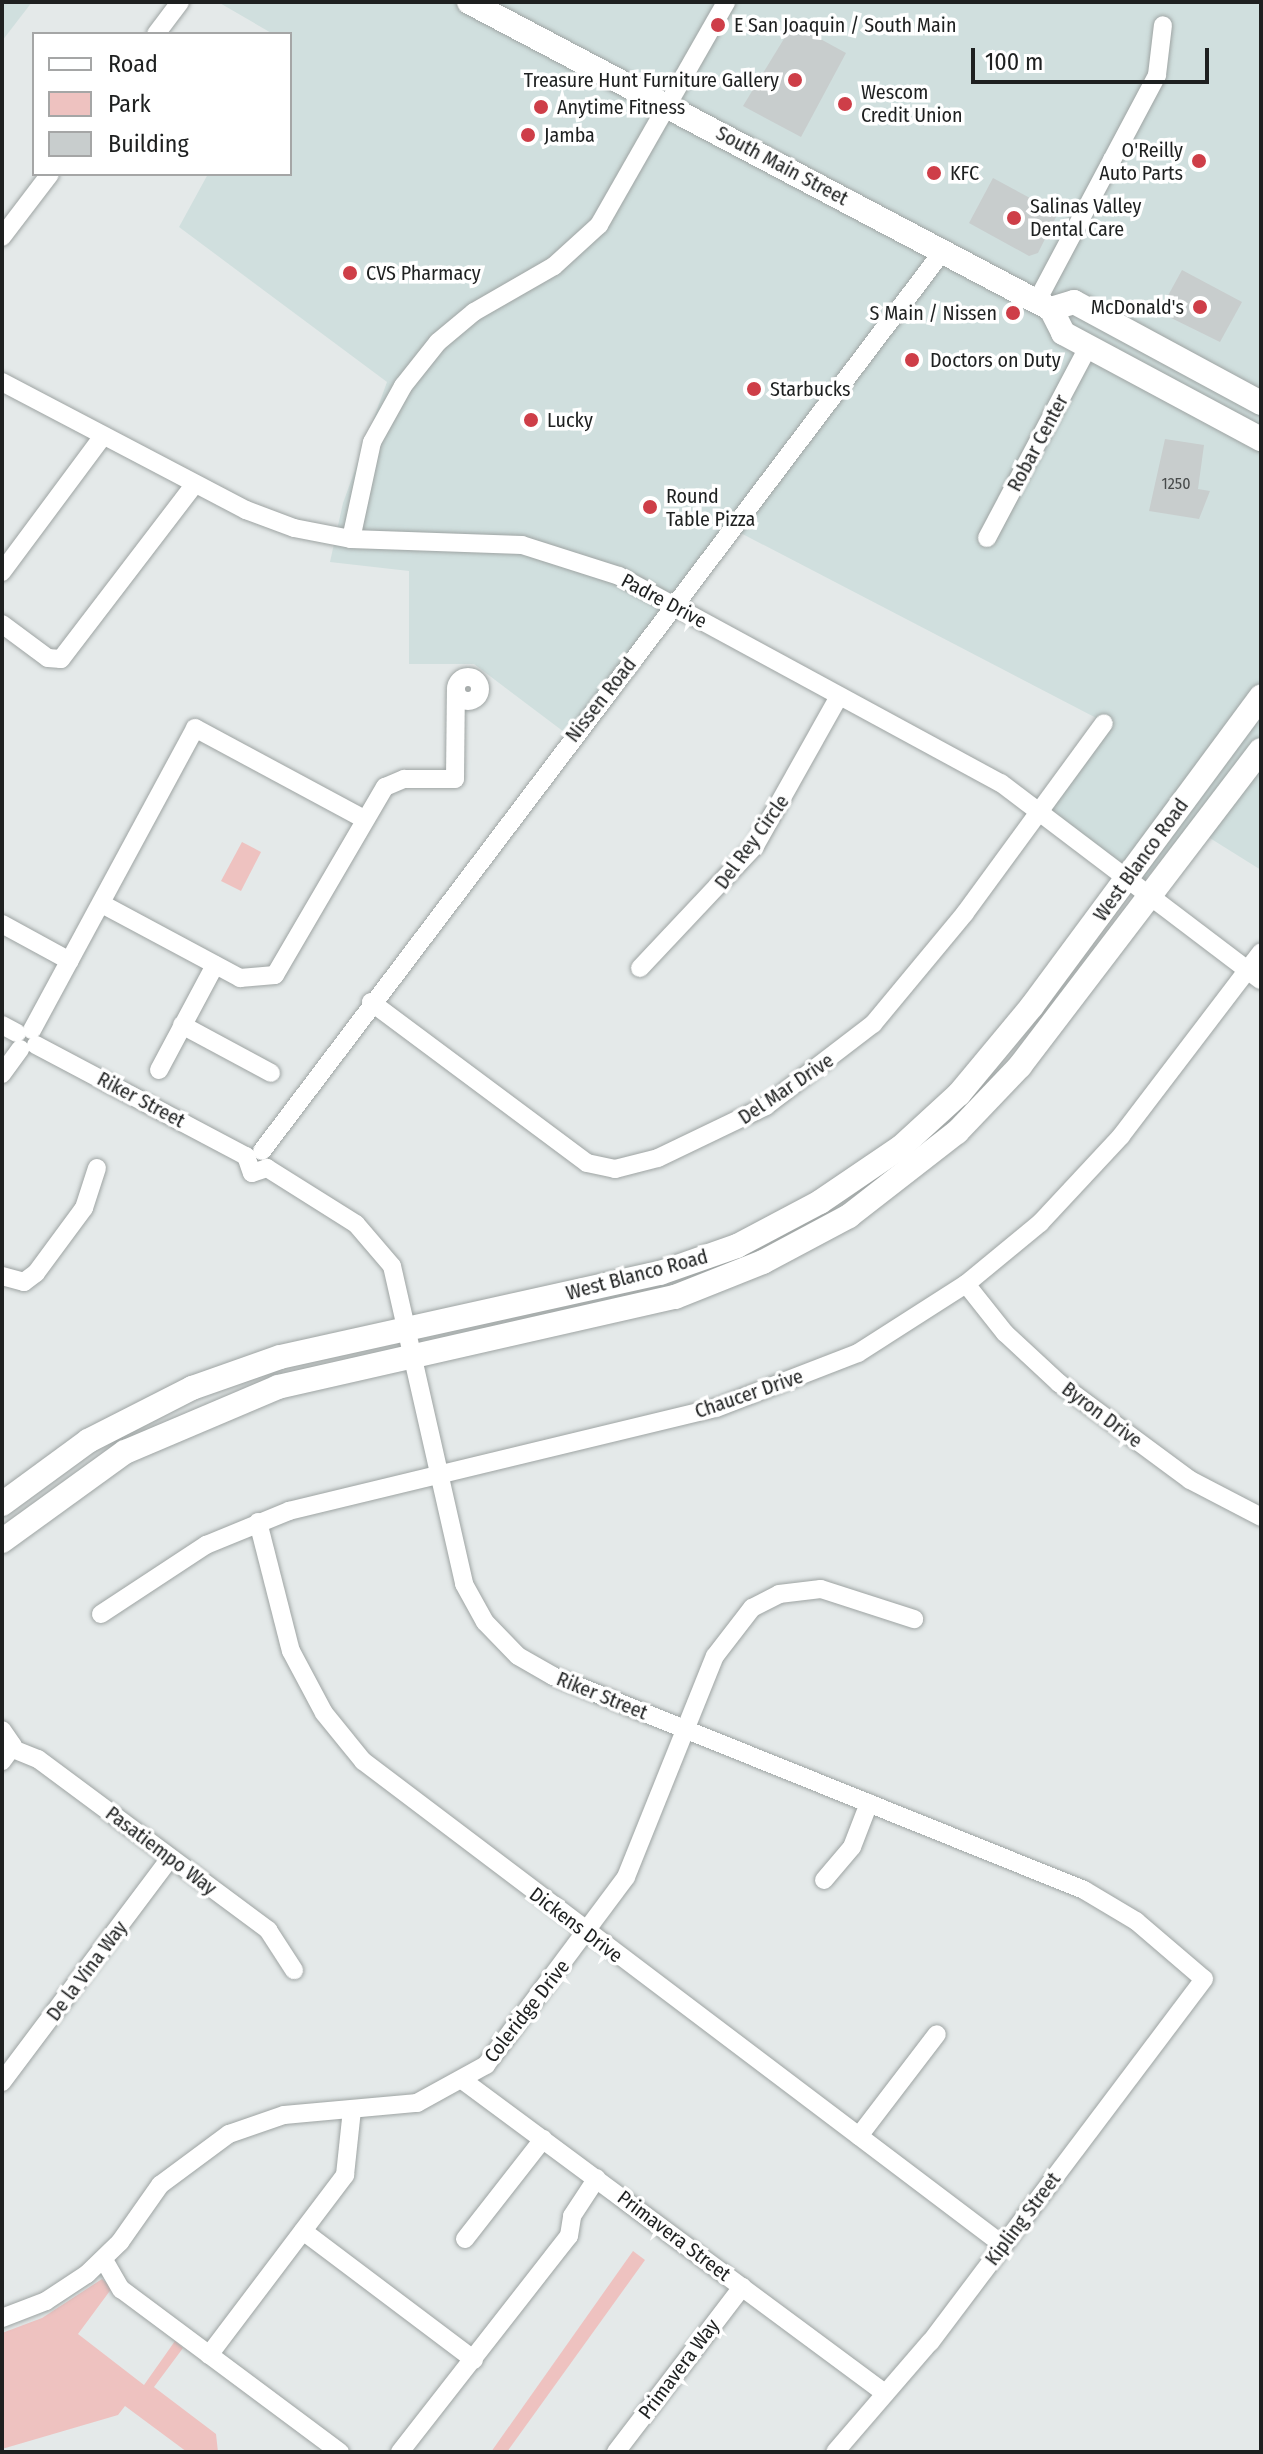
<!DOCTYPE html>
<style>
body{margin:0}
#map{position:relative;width:1263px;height:2454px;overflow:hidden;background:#e4e9e9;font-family:"Fira Sans Condensed",sans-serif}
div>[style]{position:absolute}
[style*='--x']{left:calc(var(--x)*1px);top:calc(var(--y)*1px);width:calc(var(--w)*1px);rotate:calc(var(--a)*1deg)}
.built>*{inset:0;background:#d0dfde}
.green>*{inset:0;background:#eec2c0}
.building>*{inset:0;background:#c8cdcd}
.roads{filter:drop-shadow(0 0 2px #9ea4a3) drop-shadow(0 0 2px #9ea4a3)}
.minor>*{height:18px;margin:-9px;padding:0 9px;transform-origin:9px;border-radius:9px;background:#fff}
.minor>.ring{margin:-9px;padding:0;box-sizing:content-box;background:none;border:18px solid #fff;border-radius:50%}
.major>*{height:24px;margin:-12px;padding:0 12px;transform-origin:12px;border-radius:12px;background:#fff}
.dots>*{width:22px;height:22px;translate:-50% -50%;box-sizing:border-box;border:4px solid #fff;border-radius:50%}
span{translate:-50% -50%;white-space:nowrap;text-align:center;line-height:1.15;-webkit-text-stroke:7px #fff;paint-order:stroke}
.number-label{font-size:16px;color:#484b4b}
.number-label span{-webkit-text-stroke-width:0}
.poi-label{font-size:20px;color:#1e2020}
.left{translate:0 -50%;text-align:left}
.right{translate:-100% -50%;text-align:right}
.street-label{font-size:20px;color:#1e2020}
.frame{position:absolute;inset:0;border:4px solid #1e2020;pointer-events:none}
.legend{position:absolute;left:32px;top:32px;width:260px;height:144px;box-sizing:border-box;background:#fff;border:2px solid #a5a6a6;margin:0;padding:10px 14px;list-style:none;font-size:24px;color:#1e2020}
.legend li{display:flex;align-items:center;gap:16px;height:40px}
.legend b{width:40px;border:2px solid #a5a6a6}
.scale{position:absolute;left:971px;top:48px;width:238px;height:36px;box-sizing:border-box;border:4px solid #1e2020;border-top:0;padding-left:10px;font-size:24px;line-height:28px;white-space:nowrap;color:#1e2020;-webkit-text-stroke:6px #fff;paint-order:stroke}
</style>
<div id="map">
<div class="built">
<div style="clip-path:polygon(2px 2px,32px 2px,2px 41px)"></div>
<div style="clip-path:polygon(218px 2px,1261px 2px,1261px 870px,1189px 825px,1140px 886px,1040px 811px,1104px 722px,733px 529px,572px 738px,474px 664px,409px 664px,409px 571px,330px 562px,343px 503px,387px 382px,179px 227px,208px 174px,290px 174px,290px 34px,273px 34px)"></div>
</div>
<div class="green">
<div style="clip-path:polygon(242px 842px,261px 852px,241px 891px,221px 881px)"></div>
<div style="clip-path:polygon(633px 2251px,645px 2260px,507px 2452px,491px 2452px)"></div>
<div style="clip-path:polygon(102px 2279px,112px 2288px,78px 2334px,144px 2385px,175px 2341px,183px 2348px,154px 2387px,216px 2434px,218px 2452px,187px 2452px,125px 2406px,118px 2415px,2px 2449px,2px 2333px,42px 2318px)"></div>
</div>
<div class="building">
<div style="clip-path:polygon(793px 24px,846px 53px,801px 137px,743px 106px)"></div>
<div style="clip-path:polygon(993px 178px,1058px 213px,1038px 253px,1029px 256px,969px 223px)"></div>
<div style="clip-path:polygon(1182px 270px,1242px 302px,1220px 342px,1159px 312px)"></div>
<div style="clip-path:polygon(1165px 439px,1204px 445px,1198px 489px,1210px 491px,1199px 519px,1149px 511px)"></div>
</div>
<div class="roads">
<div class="minor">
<div style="--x:156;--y:34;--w:40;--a:-53"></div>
<div style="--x:2;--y:237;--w:79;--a:-52.7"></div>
<div style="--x:1037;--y:301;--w:256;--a:-62"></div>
<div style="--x:1157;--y:75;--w:50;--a:-83.2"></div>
<div style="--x:2;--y:382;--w:276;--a:27.7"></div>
<div style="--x:246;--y:510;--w:51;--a:20.6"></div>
<div style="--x:294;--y:528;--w:58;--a:10.9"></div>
<div style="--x:351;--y:539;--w:171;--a:2"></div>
<div style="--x:522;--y:545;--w:102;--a:17.7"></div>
<div style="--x:619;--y:576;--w:434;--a:28.5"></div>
<div style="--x:1001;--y:783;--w:326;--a:37.2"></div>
<div style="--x:987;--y:538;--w:216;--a:-62.1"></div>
<div style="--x:351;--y:539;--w:99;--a:-77.8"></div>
<div style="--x:372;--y:442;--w:64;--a:-61"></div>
<div style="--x:403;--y:386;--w:56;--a:-51.5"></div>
<div style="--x:438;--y:342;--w:47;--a:-39.8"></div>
<div style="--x:474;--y:312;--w:92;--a:-29.9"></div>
<div style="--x:554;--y:266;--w:61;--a:-42.3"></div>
<div style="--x:599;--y:225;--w:257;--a:-60.3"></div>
<div style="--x:2;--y:572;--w:169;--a:-53.4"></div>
<div style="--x:2;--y:624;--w:57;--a:36.5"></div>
<div style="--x:48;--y:658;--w:13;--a:4"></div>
<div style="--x:61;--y:659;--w:220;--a:-52.6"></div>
<div class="ring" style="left:456px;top:677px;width:6px;height:6px"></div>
<div style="--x:102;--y:904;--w:157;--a:28.2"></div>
<div style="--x:240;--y:978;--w:35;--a:-5"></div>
<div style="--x:275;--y:975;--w:218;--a:-59.7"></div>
<div style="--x:385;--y:787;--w:21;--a:-23"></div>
<div style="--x:404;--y:779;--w:51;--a:0"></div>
<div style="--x:455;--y:779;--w:90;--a:-89.4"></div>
<div style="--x:2;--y:924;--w:77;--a:28.6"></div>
<div style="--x:640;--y:968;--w:168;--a:-46.7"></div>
<div style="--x:755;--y:846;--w:170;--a:-60.7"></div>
<div style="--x:371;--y:1002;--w:269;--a:36.7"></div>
<div style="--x:587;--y:1163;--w:29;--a:12"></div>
<div style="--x:615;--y:1169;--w:44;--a:-14.3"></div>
<div style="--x:658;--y:1158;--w:120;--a:-25.7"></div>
<div style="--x:766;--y:1106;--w:135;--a:-37.5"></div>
<div style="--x:873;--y:1024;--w:144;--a:-50.3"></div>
<div style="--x:965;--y:913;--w:235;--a:-53.8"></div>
<div style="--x:2;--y:1025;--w:17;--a:28"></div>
<div style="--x:182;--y:1025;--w:101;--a:28.3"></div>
<div style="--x:32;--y:1030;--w:343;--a:-61.6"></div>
<div style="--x:195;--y:728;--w:192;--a:28.3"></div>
<div style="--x:36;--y:1045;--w:238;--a:27.9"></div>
<div style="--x:159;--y:1070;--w:119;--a:-61.9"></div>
<div style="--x:2;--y:1074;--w:31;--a:-54"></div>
<div style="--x:262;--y:1151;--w:1129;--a:-52.89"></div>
<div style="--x:246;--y:1156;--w:18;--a:71"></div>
<div style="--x:252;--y:1173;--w:16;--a:-18"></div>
<div style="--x:267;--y:1168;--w:105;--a:32.2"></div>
<div style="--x:356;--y:1224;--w:55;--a:49.4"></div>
<div style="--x:392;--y:1266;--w:326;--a:77.2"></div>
<div style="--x:464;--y:1584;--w:43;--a:61.1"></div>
<div style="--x:485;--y:1622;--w:47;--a:45.9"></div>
<div style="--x:518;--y:1656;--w:40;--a:29.7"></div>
<div style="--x:553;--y:1676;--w:573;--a:21.95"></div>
<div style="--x:1084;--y:1890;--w:61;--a:30.8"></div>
<div style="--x:1136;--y:1921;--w:89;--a:40.5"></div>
<div style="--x:1204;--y:1979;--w:455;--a:127"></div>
<div style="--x:930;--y:2342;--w:145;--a:130.8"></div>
<div style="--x:2;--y:1276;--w:23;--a:15"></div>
<div style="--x:24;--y:1282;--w:15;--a:-37"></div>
<div style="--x:36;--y:1273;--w:81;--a:-53.6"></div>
<div style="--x:84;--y:1208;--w:42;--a:-72"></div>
<div style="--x:966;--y:1284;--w:63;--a:51.5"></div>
<div style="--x:1005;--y:1333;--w:74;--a:42.8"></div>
<div style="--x:1059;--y:1383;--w:163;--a:36.5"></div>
<div style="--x:1190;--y:1480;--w:80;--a:27.5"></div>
<div style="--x:258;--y:1522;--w:133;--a:75.7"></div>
<div style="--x:291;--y:1651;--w:70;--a:62"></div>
<div style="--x:324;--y:1713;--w:62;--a:50.9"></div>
<div style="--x:363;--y:1761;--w:802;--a:37.1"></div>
<div style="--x:101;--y:1614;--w:126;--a:-33.3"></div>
<div style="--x:206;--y:1545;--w:90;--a:-22.3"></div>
<div style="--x:289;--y:1511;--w:439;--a:-13.6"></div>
<div style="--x:716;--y:1408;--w:152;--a:-21.2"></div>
<div style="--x:858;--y:1353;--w:128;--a:-32.6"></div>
<div style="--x:966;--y:1284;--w:96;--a:-39.5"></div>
<div style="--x:1040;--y:1223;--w:119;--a:-47"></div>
<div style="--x:1121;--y:1136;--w:231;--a:-52.7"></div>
<div style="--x:2;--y:1730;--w:19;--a:55"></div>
<div style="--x:13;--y:1746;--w:19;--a:126"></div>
<div style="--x:13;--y:1749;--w:27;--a:22"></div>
<div style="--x:38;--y:1759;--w:287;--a:36.6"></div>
<div style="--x:268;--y:1930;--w:48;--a:57"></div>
<div style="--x:824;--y:1880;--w:43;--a:-49.7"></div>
<div style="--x:852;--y:1847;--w:47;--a:-68.9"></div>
<div style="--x:2;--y:2082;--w:280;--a:-53.1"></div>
<div style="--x:465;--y:2082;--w:519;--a:36.54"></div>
<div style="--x:859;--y:2136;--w:128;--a:-52.6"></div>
<div style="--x:303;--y:2231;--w:214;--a:37"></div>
<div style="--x:465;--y:2239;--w:127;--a:-52"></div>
<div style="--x:104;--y:2260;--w:34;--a:60"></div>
<div style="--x:121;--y:2289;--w:273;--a:36.7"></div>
<div style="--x:2;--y:2318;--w:47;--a:-21.1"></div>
<div style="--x:46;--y:2301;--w:49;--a:-33.4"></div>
<div style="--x:87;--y:2274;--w:46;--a:-44.1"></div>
<div style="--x:120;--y:2242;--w:70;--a:-54.9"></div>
<div style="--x:160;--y:2185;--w:86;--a:-36.5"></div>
<div style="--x:229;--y:2134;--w:58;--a:-19.1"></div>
<div style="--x:284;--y:2115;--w:134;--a:-5.2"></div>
<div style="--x:417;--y:2103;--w:79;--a:-28.8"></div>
<div style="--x:486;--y:2065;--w:234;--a:-53.3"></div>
<div style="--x:626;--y:1877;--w:238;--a:-68.1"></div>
<div style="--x:715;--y:1656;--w:61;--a:-52.4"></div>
<div style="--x:752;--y:1608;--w:30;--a:-27"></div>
<div style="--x:779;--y:1594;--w:42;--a:-6.8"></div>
<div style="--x:821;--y:1589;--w:98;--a:17.9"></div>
<div style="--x:209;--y:2355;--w:226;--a:-52.9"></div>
<div style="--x:345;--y:2175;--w:65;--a:-83.9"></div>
<div style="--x:400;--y:2452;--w:274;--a:-52"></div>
<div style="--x:569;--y:2236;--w:20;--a:-81"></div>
<div style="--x:572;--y:2216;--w:45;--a:-56.7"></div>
<div style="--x:616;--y:2452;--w:208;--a:-52.6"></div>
</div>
<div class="major">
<div style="--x:469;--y:2;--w:658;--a:27.81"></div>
<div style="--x:1051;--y:309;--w:27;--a:63"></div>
<div style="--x:1063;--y:333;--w:225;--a:28.2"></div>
<div style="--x:1051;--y:309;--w:24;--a:-17"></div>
<div style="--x:1074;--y:302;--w:213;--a:28.4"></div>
<div style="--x:2;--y:1504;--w:107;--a:-36.2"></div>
<div style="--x:88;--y:1441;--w:117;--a:-27"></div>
<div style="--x:192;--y:1388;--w:93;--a:-19.4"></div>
<div style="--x:280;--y:1357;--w:389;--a:-12.5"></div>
<div style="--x:660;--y:1273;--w:82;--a:-19.3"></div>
<div style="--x:737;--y:1246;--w:94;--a:-27.9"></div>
<div style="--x:820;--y:1202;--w:98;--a:-34.2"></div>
<div style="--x:901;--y:1147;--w:79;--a:-42.4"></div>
<div style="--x:959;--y:1094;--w:114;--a:-50.3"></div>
<div style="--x:1032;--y:1006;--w:385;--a:-53.5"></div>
<div style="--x:2;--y:1541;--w:152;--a:-35.9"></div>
<div style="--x:125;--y:1452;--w:166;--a:-23"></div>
<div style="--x:278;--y:1387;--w:407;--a:-12.8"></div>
<div style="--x:675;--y:1297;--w:95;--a:-21.7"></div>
<div style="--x:763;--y:1262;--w:98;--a:-28.1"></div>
<div style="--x:849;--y:1216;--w:137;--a:-37.9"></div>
<div style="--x:957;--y:1132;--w:91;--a:-46.3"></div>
<div style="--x:1020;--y:1066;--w:397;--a:-52.7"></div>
</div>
</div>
<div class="dots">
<div style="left:718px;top:25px;background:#ce3e48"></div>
<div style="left:795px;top:80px;background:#ce3e48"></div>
<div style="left:845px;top:104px;background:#ce3e48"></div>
<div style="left:541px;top:107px;background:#ce3e48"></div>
<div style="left:528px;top:135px;background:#ce3e48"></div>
<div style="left:1199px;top:161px;background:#ce3e48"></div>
<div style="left:934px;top:173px;background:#ce3e48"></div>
<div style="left:1014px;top:218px;background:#ce3e48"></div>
<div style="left:350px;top:273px;background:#ce3e48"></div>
<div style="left:1200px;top:307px;background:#ce3e48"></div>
<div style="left:1013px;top:313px;background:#ce3e48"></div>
<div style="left:912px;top:360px;background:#ce3e48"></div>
<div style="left:754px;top:389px;background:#ce3e48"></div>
<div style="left:531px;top:420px;background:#ce3e48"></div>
<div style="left:650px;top:507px;background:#ce3e48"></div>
</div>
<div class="number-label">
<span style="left:1176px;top:484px">1250</span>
</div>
<div class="poi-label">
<span class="left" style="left:734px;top:25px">E San Joaquin / South Main</span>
<span class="right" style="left:779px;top:80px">Treasure Hunt Furniture Gallery</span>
<span class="left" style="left:861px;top:104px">Wescom<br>Credit Union</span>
<span class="left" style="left:557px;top:107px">Anytime Fitness</span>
<span class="left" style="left:544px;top:135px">Jamba</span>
<span class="right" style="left:1183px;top:162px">O'Reilly<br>Auto Parts</span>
<span class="left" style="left:950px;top:173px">KFC</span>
<span class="left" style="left:1030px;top:218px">Salinas Valley<br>Dental Care</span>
<span class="left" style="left:366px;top:273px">CVS Pharmacy</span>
<span class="right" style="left:1184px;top:307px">McDonald's</span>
<span class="right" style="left:997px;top:313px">S Main / Nissen</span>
<span class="left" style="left:930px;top:360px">Doctors on Duty</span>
<span class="left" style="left:770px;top:389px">Starbucks</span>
<span class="left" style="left:547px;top:420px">Lucky</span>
<span class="left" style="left:666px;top:508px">Round<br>Table Pizza</span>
</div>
<div class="street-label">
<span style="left:782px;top:166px;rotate:28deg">South Main Street</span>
<span style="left:1038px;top:443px;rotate:-62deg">Robar Center</span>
<span style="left:664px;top:601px;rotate:28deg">Padre Drive</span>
<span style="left:601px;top:700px;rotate:-52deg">Nissen Road</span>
<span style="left:752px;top:842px;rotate:-54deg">Del Rey Circle</span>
<span style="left:1141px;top:860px;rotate:-54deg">West Blanco Road</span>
<span style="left:786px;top:1089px;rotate:-34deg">Del Mar Drive</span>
<span style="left:141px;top:1100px;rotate:28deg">Riker Street</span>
<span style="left:637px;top:1275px;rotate:-15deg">West Blanco Road</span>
<span style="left:749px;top:1394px;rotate:-19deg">Chaucer Drive</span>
<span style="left:1102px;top:1415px;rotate:37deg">Byron Drive</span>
<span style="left:602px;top:1696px;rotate:22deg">Riker Street</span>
<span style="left:161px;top:1851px;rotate:37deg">Pasatiempo Way</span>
<span style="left:576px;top:1925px;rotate:37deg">Dickens Drive</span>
<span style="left:87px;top:1971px;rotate:-53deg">De la Vina Way</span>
<span style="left:527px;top:2011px;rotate:-52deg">Coleridge Drive</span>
<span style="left:1023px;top:2219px;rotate:-53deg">Kipling Street</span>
<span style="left:674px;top:2236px;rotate:37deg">Primavera Street</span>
<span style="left:679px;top:2369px;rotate:-53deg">Primavera Way</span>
</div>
<div class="frame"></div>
<ul class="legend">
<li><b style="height:10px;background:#fff"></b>Road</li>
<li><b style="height:22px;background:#eec2c0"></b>Park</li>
<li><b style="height:22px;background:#c8cdcd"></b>Building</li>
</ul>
<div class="scale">100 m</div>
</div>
